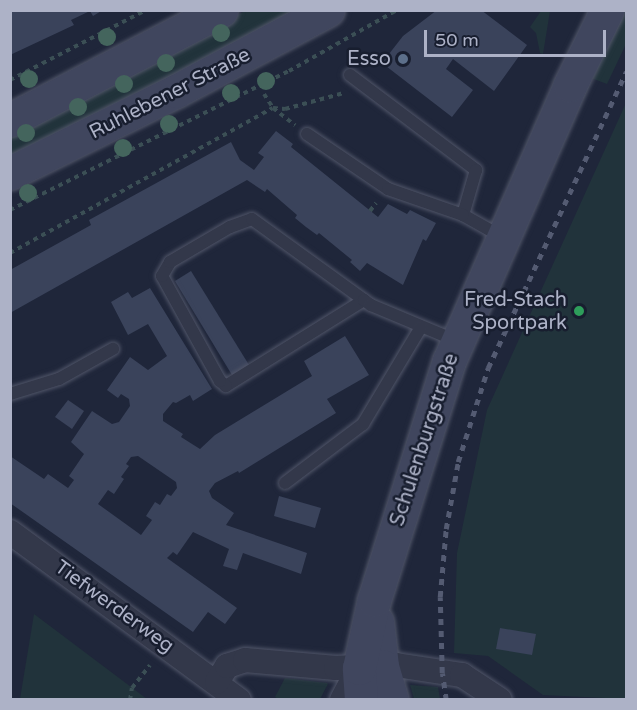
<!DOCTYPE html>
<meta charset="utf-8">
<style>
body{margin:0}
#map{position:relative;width:637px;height:710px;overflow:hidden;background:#1f263a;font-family:"Varela Round",sans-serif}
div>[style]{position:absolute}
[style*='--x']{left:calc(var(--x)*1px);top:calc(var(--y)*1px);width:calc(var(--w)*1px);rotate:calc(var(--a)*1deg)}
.green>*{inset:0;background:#21333b}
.building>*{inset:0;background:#3a435b}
.path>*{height:4px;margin-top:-2px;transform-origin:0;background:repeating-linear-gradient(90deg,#3b4f55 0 4.5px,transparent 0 9px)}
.roads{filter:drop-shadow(0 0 2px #505568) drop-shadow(0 0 2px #505568)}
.lane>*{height:12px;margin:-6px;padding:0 6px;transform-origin:6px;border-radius:6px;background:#33384a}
.street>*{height:24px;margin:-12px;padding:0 12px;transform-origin:12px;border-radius:12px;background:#33384a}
.secondary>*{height:33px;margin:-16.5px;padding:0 16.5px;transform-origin:16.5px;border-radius:16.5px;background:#40465e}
.rail>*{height:4.5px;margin-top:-2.25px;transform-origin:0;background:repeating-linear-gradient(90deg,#545b72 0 6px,transparent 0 12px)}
.trees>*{width:18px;height:18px;margin:-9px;border-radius:50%;background:#44655d}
.dots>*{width:16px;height:16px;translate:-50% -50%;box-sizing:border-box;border:3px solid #181e2f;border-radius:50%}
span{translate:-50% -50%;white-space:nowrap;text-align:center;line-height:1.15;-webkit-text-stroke:5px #181e2f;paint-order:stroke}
.poi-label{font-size:20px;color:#adb2c7}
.right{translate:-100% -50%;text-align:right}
.street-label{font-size:20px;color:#adb2c7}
.frame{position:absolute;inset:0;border:12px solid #adb2c7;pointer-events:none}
.scale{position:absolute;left:424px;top:30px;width:182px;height:27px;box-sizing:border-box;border:3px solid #adb2c7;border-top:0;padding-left:8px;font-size:18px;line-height:21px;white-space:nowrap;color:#adb2c7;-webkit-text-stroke:4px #181e2f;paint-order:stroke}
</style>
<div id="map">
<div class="green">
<div style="clip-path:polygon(245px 11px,303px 11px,11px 160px,10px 133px)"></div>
<div style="clip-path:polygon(541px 11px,550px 11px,543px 54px,540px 53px,536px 33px,530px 27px)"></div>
<div style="clip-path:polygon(622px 11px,626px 11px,626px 44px,607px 84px,591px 78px)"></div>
<div style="clip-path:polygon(626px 103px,626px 699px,543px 695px,488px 656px,454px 653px,457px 553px,487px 410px)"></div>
<div style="clip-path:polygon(34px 614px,147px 699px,20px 699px)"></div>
<div style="clip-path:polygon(285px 678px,327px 683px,328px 684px,320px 699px,278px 699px,275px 697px)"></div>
<div style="clip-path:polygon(410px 685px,438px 687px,440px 699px,414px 699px)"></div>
</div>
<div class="building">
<div style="clip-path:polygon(10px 10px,103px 10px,93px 16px,90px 11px,71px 20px,74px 25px,10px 55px)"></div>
<div style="clip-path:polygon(437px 10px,481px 10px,527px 45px,494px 91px,453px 59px,446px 69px,473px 90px,452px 117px,382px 63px,403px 36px)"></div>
<div style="clip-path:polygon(276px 131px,293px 144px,291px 147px,378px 217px,388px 204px,407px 214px,410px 210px,436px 223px,426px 241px,423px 239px,403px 285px,367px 263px,360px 271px,350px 262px,352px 260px,319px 233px,317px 235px,306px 227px,295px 218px,297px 215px,267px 189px,265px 192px,247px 180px,10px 313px,10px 270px,91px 225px,89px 220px,231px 142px,240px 160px,254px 170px,264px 157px,258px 153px)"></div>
<div style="clip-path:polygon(191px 271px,249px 365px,232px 375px,175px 281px)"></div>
<div style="clip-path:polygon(evenodd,150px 288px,212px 389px,193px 401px,190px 395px,176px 403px,173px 402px,163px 414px,163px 421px,183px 434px,181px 437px,200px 449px,215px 435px,312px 376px,304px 361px,345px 336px,369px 375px,327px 399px,336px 413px,239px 473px,238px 471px,215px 483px,209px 491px,212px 498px,234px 513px,226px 525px,307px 553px,301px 574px,243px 553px,237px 570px,223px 566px,229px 549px,193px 532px,177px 555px,173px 552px,167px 558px,237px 608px,225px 624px,208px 612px,193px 632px,10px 503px,10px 456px,44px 479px,48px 474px,68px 488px,74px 480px,69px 476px,84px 454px,71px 442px,92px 411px,112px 424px,119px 422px,130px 406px,129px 399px,121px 394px,118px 398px,107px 390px,130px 357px,148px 370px,167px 356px,148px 324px,128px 335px,111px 302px,128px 292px,132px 298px,150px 288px,138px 456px,176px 482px,177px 488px,171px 496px,167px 494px,160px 505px,155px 502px,146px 516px,152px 520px,141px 535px,98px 504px,108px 490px,114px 494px,124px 479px,121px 477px,129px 466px,126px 464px,131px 457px,138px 456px)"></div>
<div style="clip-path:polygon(68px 400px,84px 411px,72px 429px,55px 417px)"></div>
<div style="clip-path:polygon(279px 496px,321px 508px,315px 528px,274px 516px)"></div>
<div style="clip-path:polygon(500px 628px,536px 634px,532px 655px,496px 649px)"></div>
</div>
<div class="path">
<div style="--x:10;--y:80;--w:153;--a:-27.2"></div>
<div style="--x:264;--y:94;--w:17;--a:57"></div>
<div style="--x:273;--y:108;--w:28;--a:38"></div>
<div style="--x:10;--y:210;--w:312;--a:-26.5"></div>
<div style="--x:289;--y:71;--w:124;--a:-29.5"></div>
<div style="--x:370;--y:211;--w:10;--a:-53"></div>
<div style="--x:10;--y:253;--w:300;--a:-28.9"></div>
<div style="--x:273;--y:108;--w:12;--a:5"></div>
<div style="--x:285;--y:109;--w:61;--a:-15.2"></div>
<div style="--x:130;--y:700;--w:12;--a:-81"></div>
<div style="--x:132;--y:688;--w:29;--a:-52"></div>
</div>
<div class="roads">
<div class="lane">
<div style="--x:350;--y:75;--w:158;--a:37"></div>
<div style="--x:476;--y:170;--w:47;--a:106.1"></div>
<div style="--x:463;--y:215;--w:45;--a:29.4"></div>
<div style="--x:307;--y:134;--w:98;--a:34.2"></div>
<div style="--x:388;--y:189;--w:79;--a:19.1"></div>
<div style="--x:364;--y:300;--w:163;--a:148.1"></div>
<div style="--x:226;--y:386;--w:8;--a:-140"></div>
<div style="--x:220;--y:381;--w:120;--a:-118.9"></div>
<div style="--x:162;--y:276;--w:16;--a:-60"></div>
<div style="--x:170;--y:262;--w:69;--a:-30.3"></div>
<div style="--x:230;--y:227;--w:23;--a:-20"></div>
<div style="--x:252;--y:219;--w:138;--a:35.9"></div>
<div style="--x:364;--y:300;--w:9;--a:36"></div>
<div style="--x:371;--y:305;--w:93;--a:22.7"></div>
<div style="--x:10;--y:394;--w:51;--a:-17"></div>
<div style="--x:59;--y:379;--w:62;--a:-29.1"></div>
<div style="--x:285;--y:483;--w:98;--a:-37.1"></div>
<div style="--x:363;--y:424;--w:113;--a:-59.1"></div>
</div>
<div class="street">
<div style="--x:10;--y:532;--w:284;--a:36.3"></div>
<div style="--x:217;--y:682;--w:19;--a:-58"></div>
<div style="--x:227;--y:666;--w:19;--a:-18"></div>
<div style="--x:245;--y:660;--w:91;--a:5"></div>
<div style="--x:336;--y:668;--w:60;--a:-2.9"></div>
<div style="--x:396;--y:665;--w:67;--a:8.6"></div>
<div style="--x:462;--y:675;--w:45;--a:33.3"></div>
<div style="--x:342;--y:700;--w:36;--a:-62"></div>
</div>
<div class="secondary">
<div style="--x:10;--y:120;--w:238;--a:-27.5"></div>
<div style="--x:10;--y:173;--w:185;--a:-26.3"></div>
<div style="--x:176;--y:91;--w:172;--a:-28.1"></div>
<div style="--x:377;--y:622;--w:44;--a:83.5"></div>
<div style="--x:382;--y:666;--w:35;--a:74"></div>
<div style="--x:361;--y:700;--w:32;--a:-94"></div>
<div style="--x:359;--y:668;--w:70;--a:-77.6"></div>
<div style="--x:374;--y:600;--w:250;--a:-72.6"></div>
<div style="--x:449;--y:361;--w:301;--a:-66.3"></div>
<div style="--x:570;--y:85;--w:84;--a:-63.7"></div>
</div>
</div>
<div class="rail">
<div style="--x:446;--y:700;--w:27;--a:-98"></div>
<div style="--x:442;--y:673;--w:76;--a:-91.5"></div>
<div style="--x:440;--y:597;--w:68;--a:-85"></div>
<div style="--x:446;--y:529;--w:68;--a:-79.8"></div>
<div style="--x:458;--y:462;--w:99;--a:-72.3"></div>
<div style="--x:488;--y:368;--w:327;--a:-65"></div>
</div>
<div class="trees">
<div style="left:221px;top:33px"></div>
<div style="left:107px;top:37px"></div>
<div style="left:166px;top:63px"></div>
<div style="left:29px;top:79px"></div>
<div style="left:266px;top:81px"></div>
<div style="left:124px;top:84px"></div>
<div style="left:231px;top:93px"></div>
<div style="left:78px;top:107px"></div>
<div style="left:169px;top:124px"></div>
<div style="left:26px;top:133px"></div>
<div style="left:123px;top:148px"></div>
<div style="left:28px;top:193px"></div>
</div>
<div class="dots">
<div style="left:403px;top:59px;background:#5c6f8a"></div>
<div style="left:579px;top:311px;background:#2e9e5b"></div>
</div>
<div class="poi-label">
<span class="right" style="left:391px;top:59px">Esso</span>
<span class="right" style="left:567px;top:312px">Fred-Stach<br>Sportpark</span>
</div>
<div class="street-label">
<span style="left:170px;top:94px;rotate:-27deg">Ruhlebener Straße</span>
<span style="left:425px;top:440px;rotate:-72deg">Schulenburgstraße</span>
<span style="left:114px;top:607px;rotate:36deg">Tiefwerderweg</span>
</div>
<div class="frame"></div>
<div class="scale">50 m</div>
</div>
